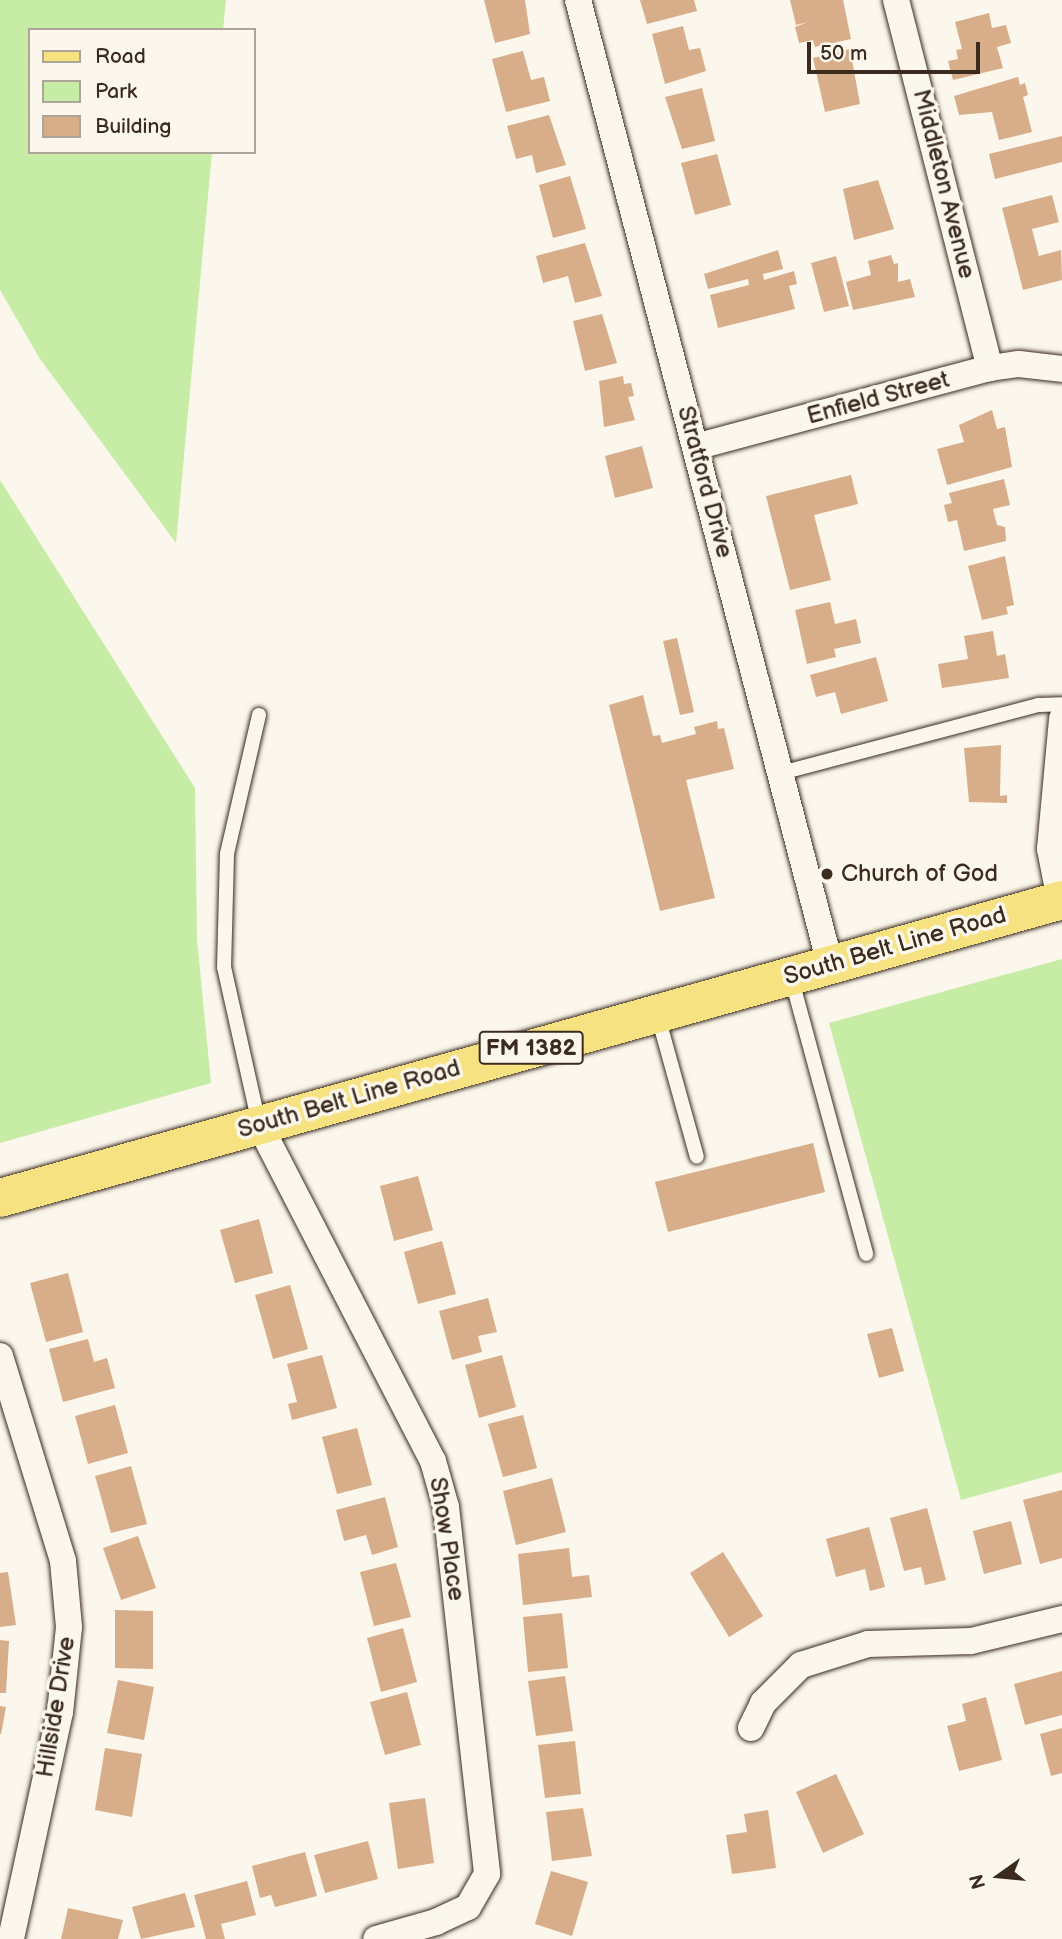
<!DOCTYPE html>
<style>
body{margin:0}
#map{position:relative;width:1062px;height:1939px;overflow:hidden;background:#fbf7ec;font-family:"Balsamiq Sans",sans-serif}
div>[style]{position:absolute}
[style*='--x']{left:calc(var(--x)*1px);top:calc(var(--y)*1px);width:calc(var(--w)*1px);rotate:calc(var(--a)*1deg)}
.green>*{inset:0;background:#c6eca6}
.building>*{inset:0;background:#d8ad89}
.roads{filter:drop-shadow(0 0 2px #3b2a1e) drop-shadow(0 0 2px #3b2a1e)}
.lane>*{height:14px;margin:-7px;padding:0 7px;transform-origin:7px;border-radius:7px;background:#fbf7ec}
.street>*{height:26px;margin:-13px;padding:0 13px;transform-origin:13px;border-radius:13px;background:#fbf7ec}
.primary>*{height:38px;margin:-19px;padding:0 19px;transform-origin:19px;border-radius:19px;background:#f7e281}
.dots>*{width:19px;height:19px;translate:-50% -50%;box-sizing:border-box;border:4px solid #fbf7ec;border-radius:50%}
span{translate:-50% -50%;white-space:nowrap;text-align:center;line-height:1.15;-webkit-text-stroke:7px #fbf7ec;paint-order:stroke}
.shield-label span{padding:2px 5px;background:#fbf7ec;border:2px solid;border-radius:5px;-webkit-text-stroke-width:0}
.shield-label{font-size:23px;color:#3b2a1e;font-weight:700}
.street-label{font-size:24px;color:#3b2a1e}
.poi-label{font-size:24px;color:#3b2a1e}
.left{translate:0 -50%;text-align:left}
.legend{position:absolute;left:28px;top:28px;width:228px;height:126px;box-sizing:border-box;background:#fbf7ec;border:2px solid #aea59a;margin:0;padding:9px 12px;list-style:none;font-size:21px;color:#3b2a1e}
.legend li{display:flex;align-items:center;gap:14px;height:35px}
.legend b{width:35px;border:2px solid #aea59a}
.north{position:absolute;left:964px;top:1841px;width:70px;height:70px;-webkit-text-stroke:5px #fbf7ec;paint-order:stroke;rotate:255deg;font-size:19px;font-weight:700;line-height:28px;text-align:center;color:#3b2a1e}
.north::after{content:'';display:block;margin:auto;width:24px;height:32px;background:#3b2a1e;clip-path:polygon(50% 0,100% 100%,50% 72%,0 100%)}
.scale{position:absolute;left:807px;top:42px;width:173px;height:32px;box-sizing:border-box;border:4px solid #3b2a1e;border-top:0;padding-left:9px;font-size:21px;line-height:24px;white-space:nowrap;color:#3b2a1e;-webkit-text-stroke:5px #fbf7ec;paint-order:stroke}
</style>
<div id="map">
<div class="green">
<div style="clip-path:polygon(0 0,226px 0,223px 30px,30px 30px,30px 152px,212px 152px,176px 543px,40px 359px,0 290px)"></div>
<div style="clip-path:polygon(0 480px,195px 788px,197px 939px,211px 1083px,0 1143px)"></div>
<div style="clip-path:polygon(1062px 959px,1062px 1472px,961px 1500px,829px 1023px)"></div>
</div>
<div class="building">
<div style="clip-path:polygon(484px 0,525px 0,530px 34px,495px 43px)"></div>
<div style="clip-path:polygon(640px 0,694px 0,697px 11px,647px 24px)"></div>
<div style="clip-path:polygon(790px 0,843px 0,851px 39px,815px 47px,813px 40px,799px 43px,795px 27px,808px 22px,796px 25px)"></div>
<div style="clip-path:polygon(989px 13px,992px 28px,1006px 25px,1011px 43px,997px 47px,1003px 68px,953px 80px,948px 61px,958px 59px,956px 50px,962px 49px,955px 22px)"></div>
<div style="clip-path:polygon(683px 26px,689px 50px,700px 48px,706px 71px,665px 84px,652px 34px)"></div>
<div style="clip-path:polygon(850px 49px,860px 104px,825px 112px,813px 58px)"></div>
<div style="clip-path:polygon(523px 51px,531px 80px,544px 77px,550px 101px,506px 112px,492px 59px)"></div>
<div style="clip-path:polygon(1018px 77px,1020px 85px,1025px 83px,1028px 95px,1023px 97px,1032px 132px,999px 140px,992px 112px,959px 115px,954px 96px)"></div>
<div style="clip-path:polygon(702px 88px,715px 141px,682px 149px,665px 97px)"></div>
<div style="clip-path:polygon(549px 115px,566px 165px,536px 173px,532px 155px,516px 159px,507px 126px)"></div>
<div style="clip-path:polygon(1062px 136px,1062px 162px,995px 179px,989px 154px)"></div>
<div style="clip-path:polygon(717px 154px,731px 205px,695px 215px,681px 163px)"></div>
<div style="clip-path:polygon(570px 176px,586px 229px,553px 238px,539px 185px)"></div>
<div style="clip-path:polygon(878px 180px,894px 229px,854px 240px,843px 189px)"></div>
<div style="clip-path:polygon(1052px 195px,1059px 222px,1032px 229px,1039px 256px,1061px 250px,1062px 280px,1023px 290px,1002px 208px)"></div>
<div style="clip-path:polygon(585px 243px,602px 296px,575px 303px,568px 276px,543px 283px,536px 256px)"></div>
<div style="clip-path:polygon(778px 250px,783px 269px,763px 274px,764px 280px,794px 271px,797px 284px,789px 286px,795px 309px,718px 328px,710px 295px,749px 285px,748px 279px,708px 289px,704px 274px)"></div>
<div style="clip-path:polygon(891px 255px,894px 264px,898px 263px,898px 282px,910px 279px,915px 297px,853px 310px,846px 282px,871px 275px,868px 261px)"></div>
<div style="clip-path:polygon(836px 256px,849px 306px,824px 312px,811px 263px)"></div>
<div style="clip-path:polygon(602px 314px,617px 363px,585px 371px,573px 321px)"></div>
<div style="clip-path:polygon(623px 376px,624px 384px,631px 383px,634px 396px,628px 397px,635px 420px,604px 427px,599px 381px)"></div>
<div style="clip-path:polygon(992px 410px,997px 429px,1005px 427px,1012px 467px,947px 485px,937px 449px,964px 442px,959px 425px)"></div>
<div style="clip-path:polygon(642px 446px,653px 488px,615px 498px,605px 456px)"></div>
<div style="clip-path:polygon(851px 475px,858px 504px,814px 515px,831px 580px,790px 590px,766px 496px)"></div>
<div style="clip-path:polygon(1004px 479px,1010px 505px,993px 509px,997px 525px,1005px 527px,1006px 541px,964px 551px,957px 520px,948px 522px,944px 505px,952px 503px,949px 493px)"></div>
<div style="clip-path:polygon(1005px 556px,1014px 605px,1006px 607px,1008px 614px,982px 620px,968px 566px)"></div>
<div style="clip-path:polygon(830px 602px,835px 624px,856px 619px,861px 643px,834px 649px,836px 657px,807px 664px,795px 610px)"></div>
<div style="clip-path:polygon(993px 631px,997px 656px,1005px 654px,1009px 678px,942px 688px,938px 664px,968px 659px,964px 636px)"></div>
<div style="clip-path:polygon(677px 638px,694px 712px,680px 715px,663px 641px)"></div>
<div style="clip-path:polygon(876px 657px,888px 701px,841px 714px,835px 692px,816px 697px,810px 675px)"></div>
<div style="clip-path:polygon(643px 695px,653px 736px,660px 735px,662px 743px,696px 734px,694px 727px,717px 721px,718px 729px,724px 728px,734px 769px,686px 780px,715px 898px,660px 911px,609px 705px)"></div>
<div style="clip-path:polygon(1001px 745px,1000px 796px,1007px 795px,1007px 803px,969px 802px,964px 748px)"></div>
<div style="clip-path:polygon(813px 1143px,825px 1192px,668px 1232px,655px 1182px)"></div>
<div style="clip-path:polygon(418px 1176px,433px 1230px,394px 1241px,380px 1186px)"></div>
<div style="clip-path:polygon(259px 1219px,273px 1273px,235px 1283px,220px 1230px)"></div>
<div style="clip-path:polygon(442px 1241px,456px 1294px,418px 1304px,404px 1252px)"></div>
<div style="clip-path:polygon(68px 1273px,83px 1332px,46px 1342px,30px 1283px)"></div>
<div style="clip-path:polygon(290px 1285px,308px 1349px,273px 1359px,255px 1295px)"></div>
<div style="clip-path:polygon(488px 1298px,497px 1332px,478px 1336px,482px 1352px,452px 1360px,439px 1311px)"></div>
<div style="clip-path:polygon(892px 1328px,904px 1371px,879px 1378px,867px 1334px)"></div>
<div style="clip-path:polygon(88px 1339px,94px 1362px,107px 1358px,115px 1388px,63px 1402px,49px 1349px)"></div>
<div style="clip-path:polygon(322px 1355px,337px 1408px,292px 1420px,288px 1404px,297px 1402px,287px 1364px)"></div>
<div style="clip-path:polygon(502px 1355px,516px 1407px,479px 1418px,465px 1365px)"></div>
<div style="clip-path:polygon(115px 1405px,128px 1453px,88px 1464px,75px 1416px)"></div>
<div style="clip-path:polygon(523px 1415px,537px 1468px,503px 1477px,488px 1424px)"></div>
<div style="clip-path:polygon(357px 1428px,372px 1485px,337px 1494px,322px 1437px)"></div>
<div style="clip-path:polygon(131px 1466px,147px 1524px,111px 1533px,95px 1476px)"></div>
<div style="clip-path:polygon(552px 1478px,566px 1532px,516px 1545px,503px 1491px)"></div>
<div style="clip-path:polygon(1062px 1490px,1062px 1558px,1040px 1564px,1023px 1500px)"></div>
<div style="clip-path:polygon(385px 1497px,398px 1547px,372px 1555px,366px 1535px,344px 1541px,336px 1510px)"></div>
<div style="clip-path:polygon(927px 1508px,946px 1580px,925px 1585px,921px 1567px,904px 1571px,890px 1518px)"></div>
<div style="clip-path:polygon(1011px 1521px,1022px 1564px,984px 1574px,973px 1531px)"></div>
<div style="clip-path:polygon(869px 1527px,885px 1587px,870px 1591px,865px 1569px,836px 1577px,826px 1539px)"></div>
<div style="clip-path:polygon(138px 1536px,156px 1588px,121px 1600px,103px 1548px)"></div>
<div style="clip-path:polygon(569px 1548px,572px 1577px,589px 1575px,592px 1597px,523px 1605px,518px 1554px)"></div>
<div style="clip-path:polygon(723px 1552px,763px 1616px,729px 1637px,690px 1573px)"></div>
<div style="clip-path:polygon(396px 1563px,411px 1617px,374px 1626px,360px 1572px)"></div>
<div style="clip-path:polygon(8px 1572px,16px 1625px,0 1627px,0 1573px)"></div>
<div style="clip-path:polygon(115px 1610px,153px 1611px,153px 1669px,115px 1668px)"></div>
<div style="clip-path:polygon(562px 1613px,568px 1668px,528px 1672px,523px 1617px)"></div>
<div style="clip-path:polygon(403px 1628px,417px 1682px,381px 1692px,367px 1638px)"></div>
<div style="clip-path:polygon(0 1640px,9px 1641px,6px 1693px,0 1693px)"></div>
<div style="clip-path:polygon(1062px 1671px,1062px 1715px,1025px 1725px,1014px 1684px)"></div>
<div style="clip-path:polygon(565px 1676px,573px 1731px,536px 1736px,528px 1681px)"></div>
<div style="clip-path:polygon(118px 1680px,154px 1687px,144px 1740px,107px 1733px)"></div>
<div style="clip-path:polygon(407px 1692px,421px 1745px,385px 1755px,370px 1702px)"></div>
<div style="clip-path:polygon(986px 1697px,1002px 1760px,959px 1771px,947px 1726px,966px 1721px,962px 1704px)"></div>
<div style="clip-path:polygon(0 1706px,6px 1707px,1px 1734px,0 1734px)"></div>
<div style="clip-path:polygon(1062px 1728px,1062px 1773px,1051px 1776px,1040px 1734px)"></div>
<div style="clip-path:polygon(575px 1741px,581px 1794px,545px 1798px,538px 1745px)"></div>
<div style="clip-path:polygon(105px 1748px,142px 1754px,132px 1817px,95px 1810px)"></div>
<div style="clip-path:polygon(836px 1774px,864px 1834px,823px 1853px,796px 1792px)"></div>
<div style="clip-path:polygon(425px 1798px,434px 1863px,398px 1869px,389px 1803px)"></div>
<div style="clip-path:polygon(583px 1808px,592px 1856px,552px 1861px,546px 1812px)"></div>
<div style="clip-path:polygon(768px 1810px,776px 1868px,732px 1874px,726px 1835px,747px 1832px,744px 1814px)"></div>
<div style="clip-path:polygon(368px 1841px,378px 1879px,325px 1893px,314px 1855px)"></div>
<div style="clip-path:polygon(305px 1852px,317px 1896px,275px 1907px,271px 1895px,260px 1898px,252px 1866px)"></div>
<div style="clip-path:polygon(551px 1871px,588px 1882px,572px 1936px,535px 1924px)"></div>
<div style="clip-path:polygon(247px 1881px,256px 1915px,221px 1924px,225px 1939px,206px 1939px,194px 1895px)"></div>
<div style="clip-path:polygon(185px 1893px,195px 1927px,141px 1939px,132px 1907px)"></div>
<div style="clip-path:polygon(68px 1908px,123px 1920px,118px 1939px,61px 1939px)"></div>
</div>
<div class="roads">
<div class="lane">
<div style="--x:259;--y:715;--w:143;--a:103"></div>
<div style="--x:227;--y:854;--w:113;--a:91.5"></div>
<div style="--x:224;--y:967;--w:160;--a:77.4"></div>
<div style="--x:781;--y:773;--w:267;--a:-14.8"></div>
<div style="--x:1039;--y:705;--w:23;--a:-2"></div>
<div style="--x:791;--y:977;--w:287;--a:74.8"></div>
<div style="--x:657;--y:1013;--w:149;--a:74.5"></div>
</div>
<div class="street">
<div style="--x:578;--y:0;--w:996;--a:75.35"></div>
<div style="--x:896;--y:0;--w:380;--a:75.7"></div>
<div style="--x:695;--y:447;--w:305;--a:-15"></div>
<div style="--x:990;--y:368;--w:29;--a:-8"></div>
<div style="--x:1019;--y:364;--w:43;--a:6.6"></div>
<div style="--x:1060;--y:900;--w:52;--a:-101.1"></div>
<div style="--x:1050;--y:849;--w:131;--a:-84.7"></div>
<div style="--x:259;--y:1124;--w:379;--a:62.7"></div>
<div style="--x:433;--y:1461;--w:48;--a:74.2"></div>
<div style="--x:446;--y:1507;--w:369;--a:83.6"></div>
<div style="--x:487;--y:1874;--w:38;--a:120"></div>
<div style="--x:468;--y:1907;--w:35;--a:155"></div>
<div style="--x:436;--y:1922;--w:62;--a:164.2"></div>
<div style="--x:0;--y:1356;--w:214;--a:72.9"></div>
<div style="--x:63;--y:1561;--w:66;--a:84.8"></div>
<div style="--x:69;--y:1627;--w:85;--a:96"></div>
<div style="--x:60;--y:1712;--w:232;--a:102.2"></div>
<div style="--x:751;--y:1728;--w:28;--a:-64"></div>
<div style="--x:763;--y:1703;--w:54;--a:-45"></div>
<div style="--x:801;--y:1665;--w:70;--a:-17.4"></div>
<div style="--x:868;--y:1644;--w:103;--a:-1.7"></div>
<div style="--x:971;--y:1641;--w:94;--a:-13.6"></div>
</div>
<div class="primary">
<div style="--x:0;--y:1198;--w:1103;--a:-15.67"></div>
</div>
</div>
<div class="dots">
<div style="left:827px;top:874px;background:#3b2a1e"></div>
</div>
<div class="shield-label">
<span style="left:531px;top:1048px">FM 1382</span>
</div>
<div class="street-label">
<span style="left:944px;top:184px;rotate:76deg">Middleton Avenue</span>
<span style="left:878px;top:398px;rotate:-15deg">Enfield Street</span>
<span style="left:705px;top:482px;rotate:75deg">Stratford Drive</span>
<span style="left:895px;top:946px;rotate:-16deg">South Belt Line Road</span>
<span style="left:349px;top:1099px;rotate:-16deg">South Belt Line Road</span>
<span style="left:447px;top:1539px;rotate:81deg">Show Place</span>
<span style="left:56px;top:1707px;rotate:-81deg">Hillside Drive</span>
</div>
<div class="poi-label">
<span class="left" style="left:841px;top:874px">Church of God</span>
</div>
<ul class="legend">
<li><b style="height:9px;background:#f7e281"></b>Road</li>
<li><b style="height:19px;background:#c6eca6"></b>Park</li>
<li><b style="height:19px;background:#d8ad89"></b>Building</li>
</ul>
<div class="north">N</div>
<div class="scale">50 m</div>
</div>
